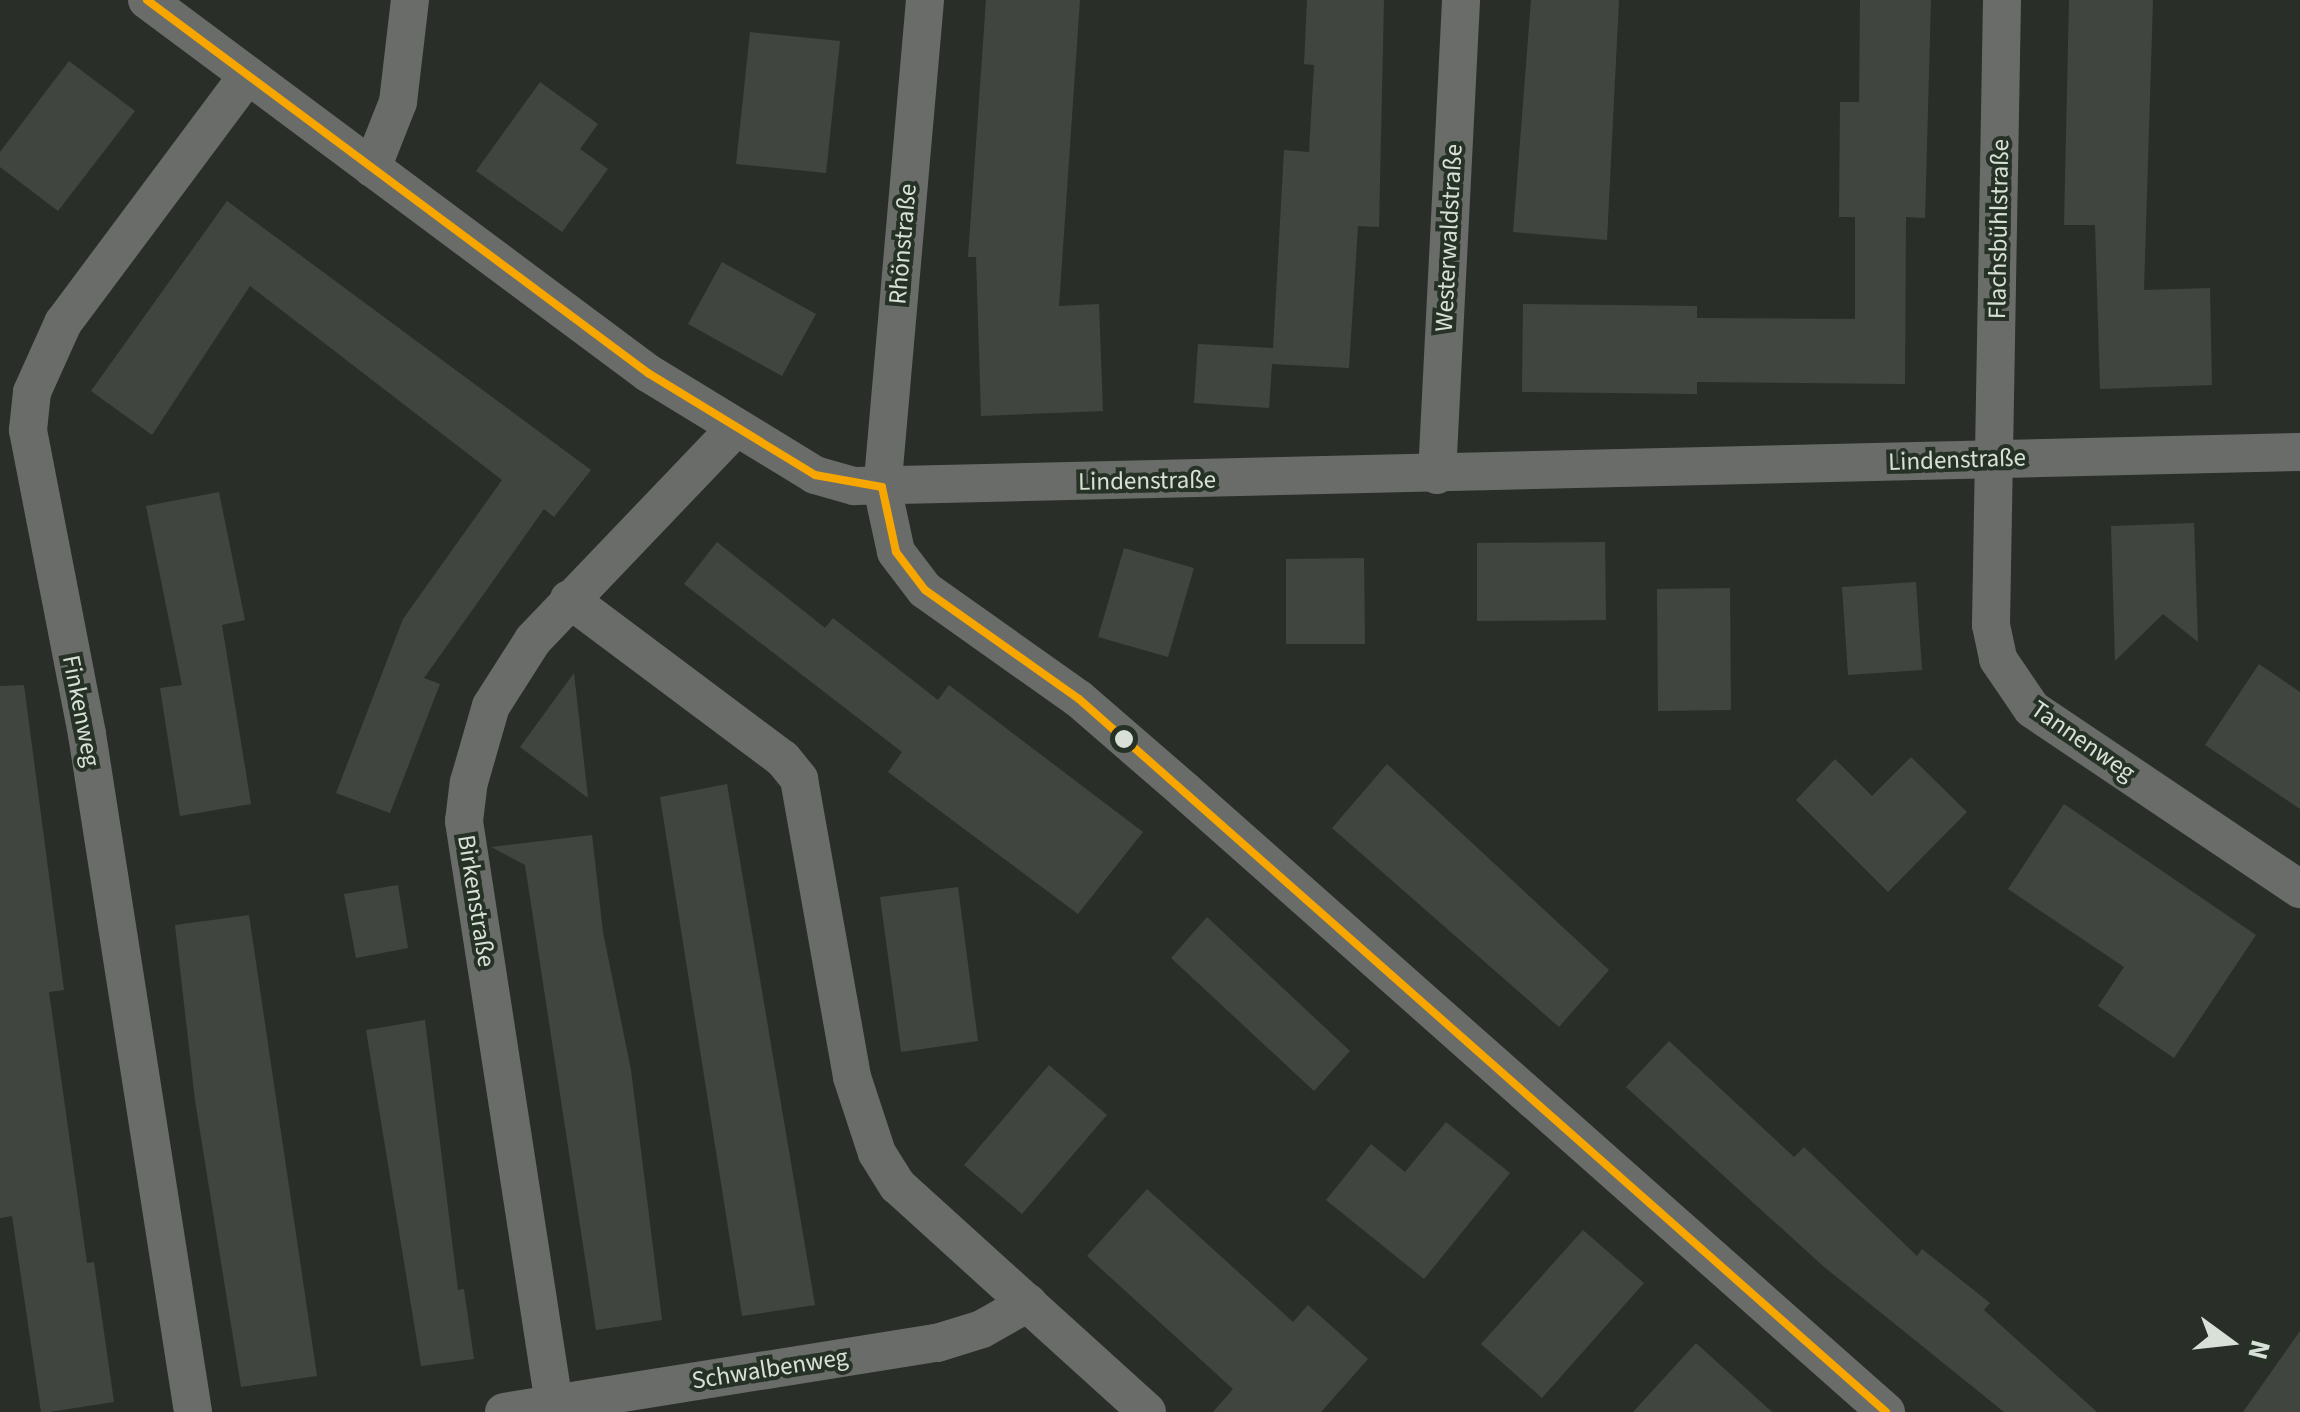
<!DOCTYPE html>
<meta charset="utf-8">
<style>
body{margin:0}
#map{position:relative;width:2300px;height:1412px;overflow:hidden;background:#292f28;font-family:"Source Sans 3",sans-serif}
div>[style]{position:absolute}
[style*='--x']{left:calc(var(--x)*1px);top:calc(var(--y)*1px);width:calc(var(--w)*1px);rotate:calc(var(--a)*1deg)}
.building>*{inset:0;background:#404540}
.minor>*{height:38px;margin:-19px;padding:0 19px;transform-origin:19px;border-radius:19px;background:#6a6c69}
.bus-1>*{height:8px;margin:-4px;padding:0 4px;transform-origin:4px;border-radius:4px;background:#f7a600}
.dots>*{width:28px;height:28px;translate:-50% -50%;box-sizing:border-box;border:5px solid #263225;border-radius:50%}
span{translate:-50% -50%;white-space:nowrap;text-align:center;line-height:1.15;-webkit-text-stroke:8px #263225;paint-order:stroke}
.street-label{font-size:25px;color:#d9e0d8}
.north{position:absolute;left:2180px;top:1292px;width:100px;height:100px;-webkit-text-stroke:8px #263225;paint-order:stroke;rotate:105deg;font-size:28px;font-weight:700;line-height:40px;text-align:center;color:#d9e0d8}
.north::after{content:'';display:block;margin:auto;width:35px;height:45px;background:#d9e0d8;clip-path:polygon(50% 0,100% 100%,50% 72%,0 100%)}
</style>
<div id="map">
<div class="building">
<div style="clip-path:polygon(986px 0,1080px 0,1059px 306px,1099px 304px,1103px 411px,981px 416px,976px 257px,968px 257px)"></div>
<div style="clip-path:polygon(1307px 0,1384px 0,1379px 227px,1358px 226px,1349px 368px,1272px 364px,1269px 408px,1194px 403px,1198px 344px,1273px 348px,1284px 150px,1309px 152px,1314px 65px,1304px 64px)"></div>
<div style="clip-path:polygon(1531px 0,1619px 0,1607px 240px,1513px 232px)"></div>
<div style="clip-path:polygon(1860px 0,1931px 0,1925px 218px,1906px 217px,1905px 384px,1697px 382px,1697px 394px,1522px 392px,1523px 304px,1697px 306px,1697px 318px,1855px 319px,1855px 217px,1839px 217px,1840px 102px,1859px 102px)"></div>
<div style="clip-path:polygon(2069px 0,2153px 0,2144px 290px,2210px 288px,2212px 385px,2100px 389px,2095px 225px,2064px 225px)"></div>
<div style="clip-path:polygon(750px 32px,840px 41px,826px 173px,736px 164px)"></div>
<div style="clip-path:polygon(69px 61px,135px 111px,58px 211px,0 167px,0 152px)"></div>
<div style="clip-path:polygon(540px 82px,598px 124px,580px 149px,608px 169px,562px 232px,476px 171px)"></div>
<div style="clip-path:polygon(227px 201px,591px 470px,554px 517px,544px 509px,424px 678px,440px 684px,390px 813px,336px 793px,403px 619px,502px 480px,250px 286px,152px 435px,91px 391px)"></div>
<div style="clip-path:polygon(722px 262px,816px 314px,782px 376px,688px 324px)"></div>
<div style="clip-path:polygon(219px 492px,245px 620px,222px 625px,251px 804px,180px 816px,160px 688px,182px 685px,146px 506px)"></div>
<div style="clip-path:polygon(2194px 523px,2198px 642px,2163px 614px,2115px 661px,2111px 526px)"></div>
<div style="clip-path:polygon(717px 542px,825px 628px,833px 618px,938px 700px,949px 685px,1143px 832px,1078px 914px,888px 772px,902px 752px,684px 584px)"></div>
<div style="clip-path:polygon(1605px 542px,1606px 620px,1477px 621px,1477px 543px)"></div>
<div style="clip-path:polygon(1124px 548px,1194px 568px,1168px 657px,1098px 637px)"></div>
<div style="clip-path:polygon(1364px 558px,1365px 644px,1286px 644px,1286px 559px)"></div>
<div style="clip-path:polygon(1916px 582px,1922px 670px,1848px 675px,1842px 587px)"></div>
<div style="clip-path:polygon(1730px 588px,1731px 710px,1658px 711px,1657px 589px)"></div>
<div style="clip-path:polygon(2259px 664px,2300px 692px,2300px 809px,2205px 745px)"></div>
<div style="clip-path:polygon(574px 673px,588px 798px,520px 747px)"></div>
<div style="clip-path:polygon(24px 685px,64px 990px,49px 992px,87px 1263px,94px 1262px,114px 1402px,49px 1412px,41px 1412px,12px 1216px,0 1218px,0 686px)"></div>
<div style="clip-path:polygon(1911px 757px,1967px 812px,1888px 892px,1796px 800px,1835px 759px,1872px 796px)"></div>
<div style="clip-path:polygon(1387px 764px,1609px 970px,1559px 1027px,1332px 828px)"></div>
<div style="clip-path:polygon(727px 784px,815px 1305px,742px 1316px,660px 797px)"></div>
<div style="clip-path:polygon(2064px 804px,2256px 935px,2174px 1058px,2098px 1006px,2124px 967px,2008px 889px)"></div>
<div style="clip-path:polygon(592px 835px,603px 932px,631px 1070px,662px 1320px,596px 1330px,525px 865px,491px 847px)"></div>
<div style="clip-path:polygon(398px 885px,408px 948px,356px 958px,344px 894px)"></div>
<div style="clip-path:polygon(958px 887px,978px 1041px,901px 1052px,880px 897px)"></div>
<div style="clip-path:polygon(249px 915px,317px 1376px,241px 1387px,195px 1100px,175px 925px)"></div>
<div style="clip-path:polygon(1207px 917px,1350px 1051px,1314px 1091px,1171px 958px)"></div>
<div style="clip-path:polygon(425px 1020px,458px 1290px,464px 1289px,474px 1359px,421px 1366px,366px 1030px)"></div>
<div style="clip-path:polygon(1669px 1041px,1794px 1157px,1804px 1147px,1917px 1256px,1922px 1249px,1990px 1303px,1984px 1310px,2097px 1412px,2004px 1412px,1823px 1266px,1626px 1087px)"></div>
<div style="clip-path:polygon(1049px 1065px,1107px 1115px,1022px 1214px,964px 1165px)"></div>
<div style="clip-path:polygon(1446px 1122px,1510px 1173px,1424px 1279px,1326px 1200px,1371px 1144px,1405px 1172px)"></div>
<div style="clip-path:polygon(1147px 1189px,1293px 1322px,1308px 1305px,1368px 1359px,1321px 1412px,1213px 1412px,1233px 1389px,1087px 1256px)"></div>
<div style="clip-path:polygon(1583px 1230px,1644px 1283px,1542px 1398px,1481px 1344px)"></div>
<div style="clip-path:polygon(2300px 1331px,2300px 1412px,2243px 1412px)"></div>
<div style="clip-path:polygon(1696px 1343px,1772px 1412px,1633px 1412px)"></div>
</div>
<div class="minor">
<div style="--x:147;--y:0;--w:625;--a:36.67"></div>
<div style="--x:648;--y:373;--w:196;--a:31.4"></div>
<div style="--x:815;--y:475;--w:41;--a:15.8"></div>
<div style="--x:854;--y:486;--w:1446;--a:-1.35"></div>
<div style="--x:925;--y:0;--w:489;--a:95"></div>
<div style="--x:882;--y:487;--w:66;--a:77.8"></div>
<div style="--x:896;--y:552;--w:48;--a:52.7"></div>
<div style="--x:925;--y:590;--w:189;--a:35.3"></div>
<div style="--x:1079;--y:699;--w:139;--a:40.9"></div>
<div style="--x:1184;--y:790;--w:938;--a:41.54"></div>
<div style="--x:2002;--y:0;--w:625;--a:91.01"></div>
<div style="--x:1991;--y:625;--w:35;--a:78"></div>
<div style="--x:1998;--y:659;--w:60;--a:55.8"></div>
<div style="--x:2032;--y:709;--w:323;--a:33.9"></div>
<div style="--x:372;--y:168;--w:71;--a:-68.5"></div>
<div style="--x:398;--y:102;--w:103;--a:-83.3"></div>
<div style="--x:1437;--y:475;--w:476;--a:-87.1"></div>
<div style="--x:569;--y:599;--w:267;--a:36.8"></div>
<div style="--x:783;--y:759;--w:26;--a:51"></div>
<div style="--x:799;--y:779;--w:303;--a:79.9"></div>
<div style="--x:852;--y:1077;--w:80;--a:71.8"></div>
<div style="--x:877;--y:1153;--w:39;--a:58"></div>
<div style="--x:898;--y:1186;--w:336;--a:42.2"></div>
<div style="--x:554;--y:1404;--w:590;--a:-98.78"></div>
<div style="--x:464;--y:821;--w:39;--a:-83"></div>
<div style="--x:469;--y:782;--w:79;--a:-73.9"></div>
<div style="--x:491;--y:706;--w:78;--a:-57.5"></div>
<div style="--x:533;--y:640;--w:291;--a:-46.3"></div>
<div style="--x:193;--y:1412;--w:686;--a:-98.89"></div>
<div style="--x:87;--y:734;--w:310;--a:-101"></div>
<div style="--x:28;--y:430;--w:38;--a:-84"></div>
<div style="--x:32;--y:392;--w:76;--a:-65.8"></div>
<div style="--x:63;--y:323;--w:309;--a:-53.3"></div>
<div style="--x:504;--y:1412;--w:438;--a:-9.1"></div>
<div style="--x:937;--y:1343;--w:47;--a:-17.3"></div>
<div style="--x:982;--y:1329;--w:53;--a:-29.5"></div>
</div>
<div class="bus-1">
<div style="--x:147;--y:0;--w:625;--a:36.67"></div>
<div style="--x:648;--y:373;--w:196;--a:31.4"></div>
<div style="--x:815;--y:475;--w:68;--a:10.2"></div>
<div style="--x:882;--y:487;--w:66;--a:77.8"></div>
<div style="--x:896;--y:552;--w:48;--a:52.7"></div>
<div style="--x:925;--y:590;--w:189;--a:35.3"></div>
<div style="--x:1079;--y:699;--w:1077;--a:41.46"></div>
</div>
<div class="dots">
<div style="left:1124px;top:739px;background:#d9e0d8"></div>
</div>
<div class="street-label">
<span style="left:1999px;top:229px;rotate:-89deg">Flachsbühlstraße</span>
<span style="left:1449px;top:238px;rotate:-87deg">Westerwaldstraße</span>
<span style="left:903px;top:244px;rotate:-85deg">Rhönstraße</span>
<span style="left:1957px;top:460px;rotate:-2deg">Lindenstraße</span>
<span style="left:1147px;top:481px;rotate:-1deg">Lindenstraße</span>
<span style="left:81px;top:711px;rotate:79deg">Finkenweg</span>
<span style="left:2083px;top:741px;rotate:35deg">Tannenweg</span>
<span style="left:476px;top:901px;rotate:81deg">Birkenstraße</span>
<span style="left:770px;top:1369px;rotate:-9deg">Schwalbenweg</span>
</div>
<div class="north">N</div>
</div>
